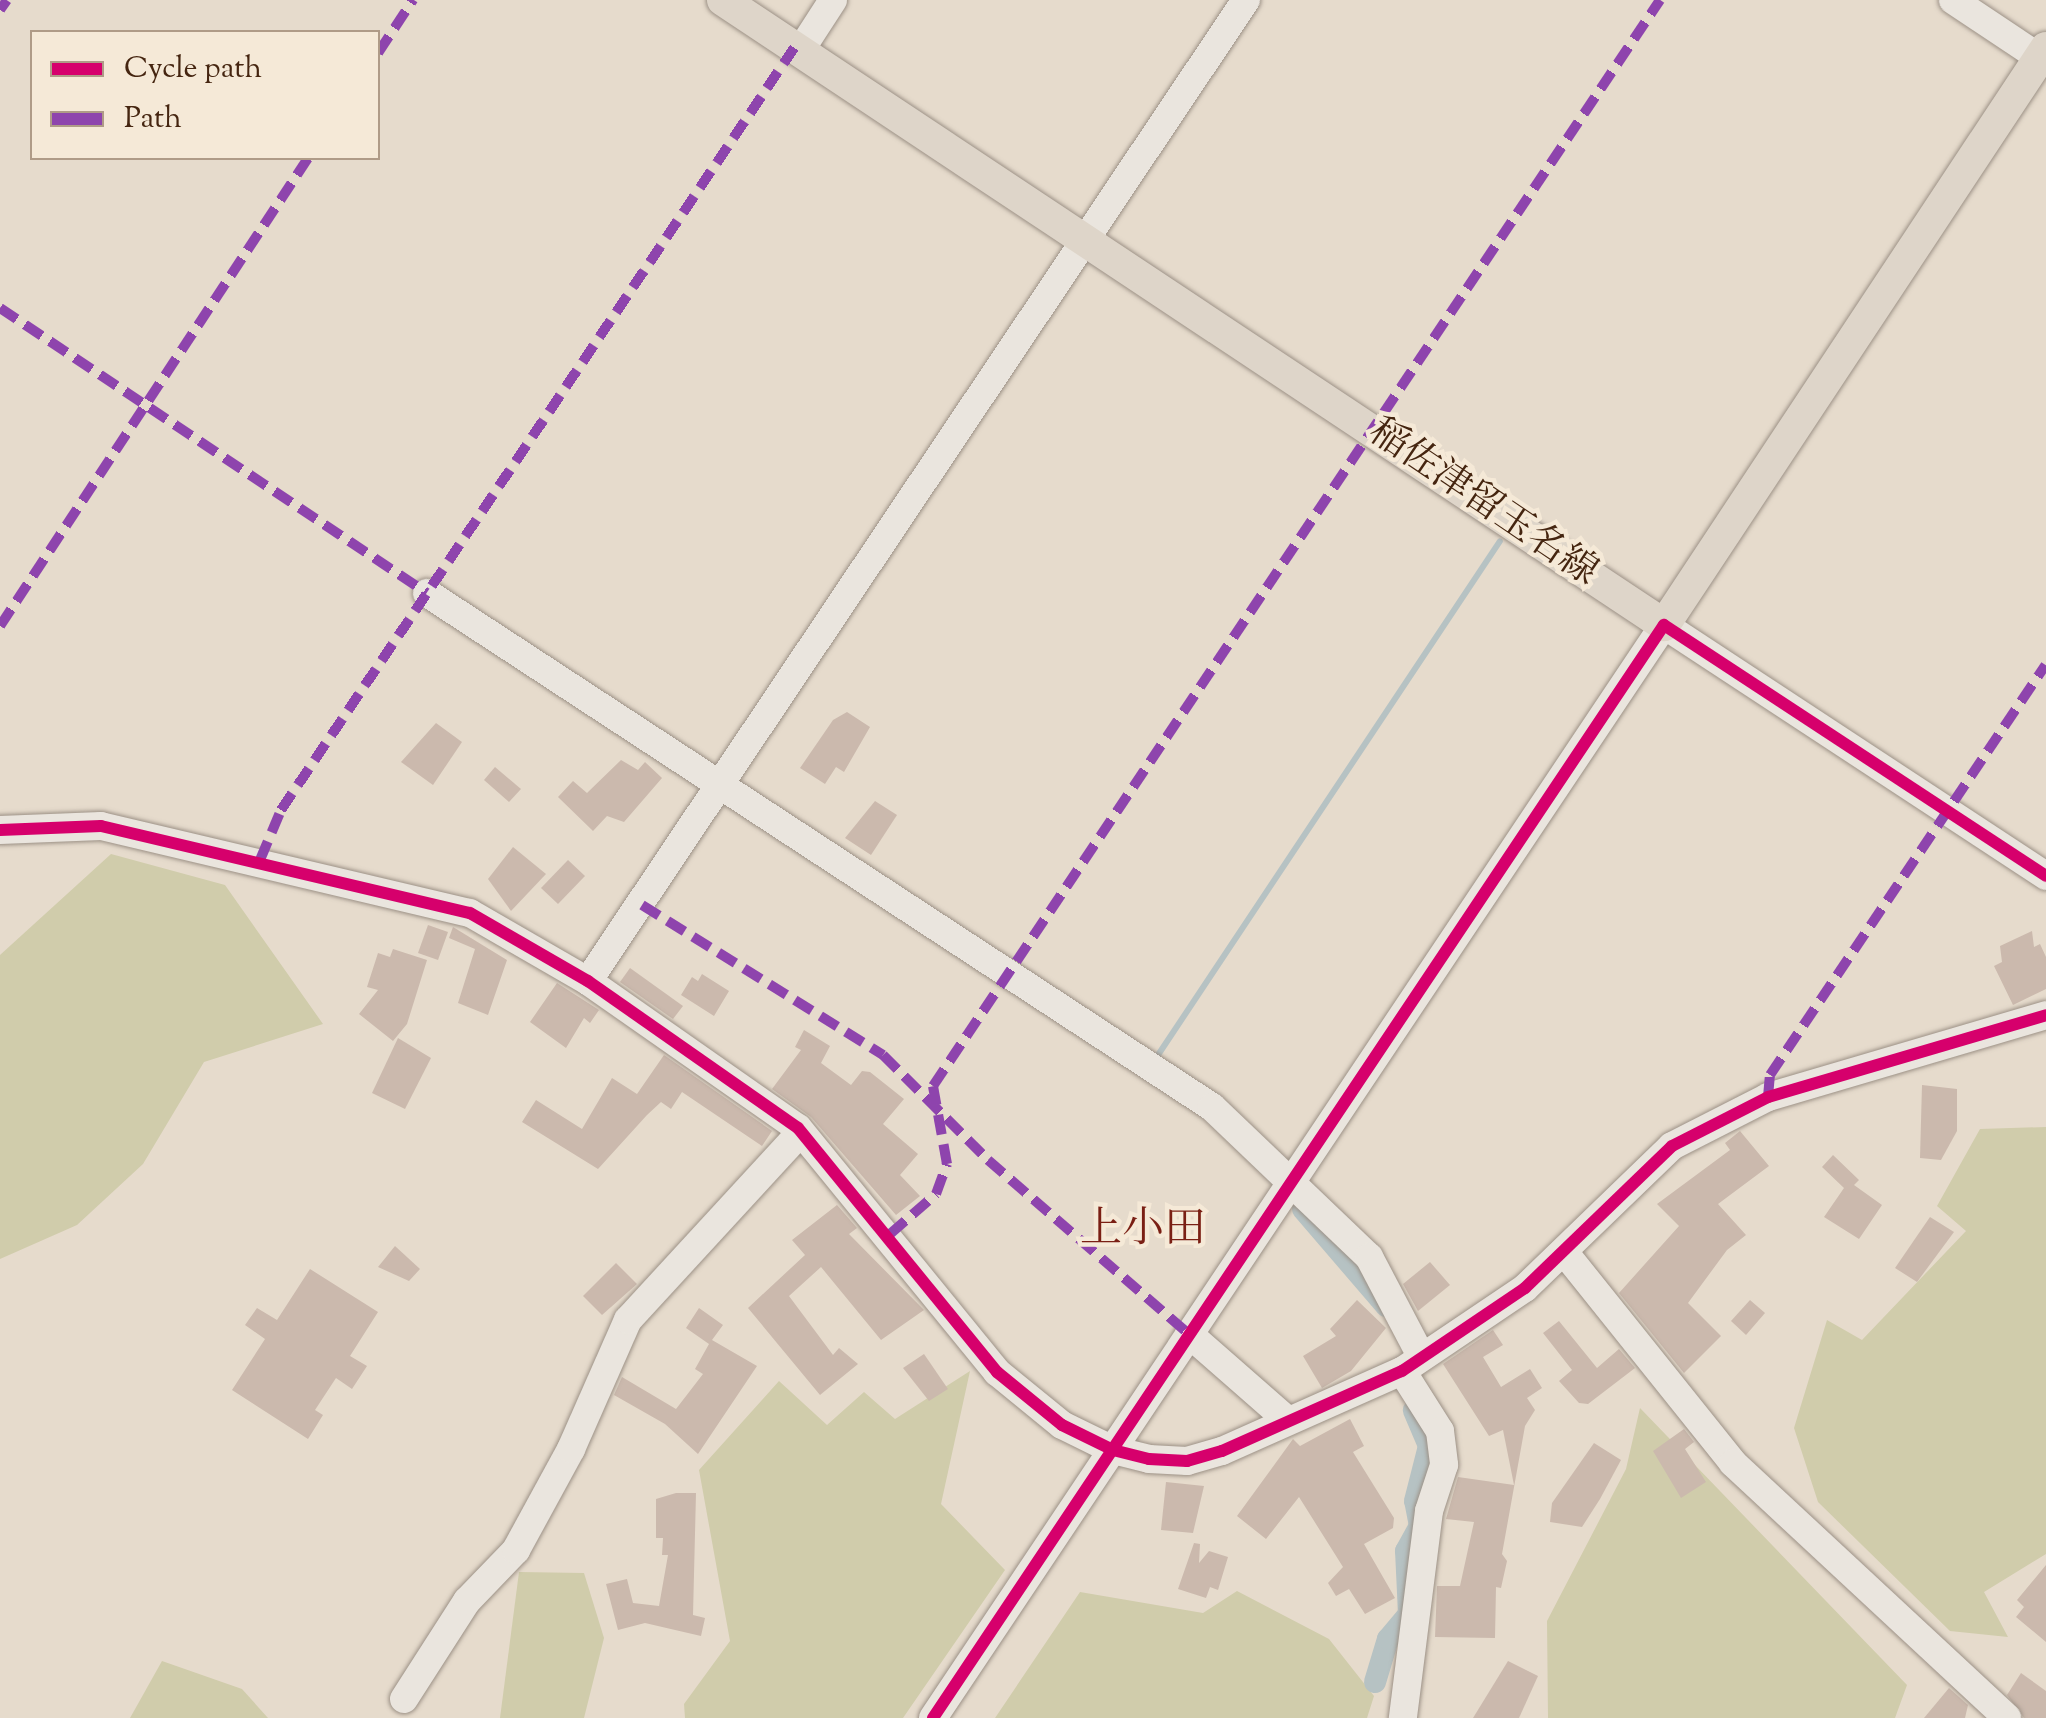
<!DOCTYPE html>
<meta charset="utf-8">
<style>
body{margin:0}
#map{position:relative;width:2046px;height:1718px;overflow:hidden;background:#e6dbcc;font-family:"Sorts Mill Goudy","Noto Serif JP",serif}
div>[style]{position:absolute}
[style*='--x']{left:calc(var(--x)*1px);top:calc(var(--y)*1px);width:calc(var(--w)*1px);rotate:calc(var(--a)*1deg)}
.green>*{inset:0;background:#d0ccab}
.stream>*{height:6px;margin:-3px;padding:0 3px;transform-origin:3px;border-radius:3px;background:#b6c2c3}
.canal>*{height:22px;margin:-11px;padding:0 11px;transform-origin:11px;border-radius:11px;background:#b6c2c3}
.building>*{inset:0;background:#cbb9ad}
.roads{filter:drop-shadow(0 0 2px #9c9186) drop-shadow(0 0 2px #9c9186)}
.minor>*{height:28px;margin:-14px;padding:0 14px;transform-origin:14px;border-radius:14px;background:#eae5de}
.major>*{height:32px;margin:-16px;padding:0 16px;transform-origin:16px;border-radius:16px;background:#ded5c9}
.quiet>*{height:10px;margin-top:-5px;transform-origin:0;background:repeating-linear-gradient(90deg,#8e44ad 0 20px,transparent 0 30px)}
.cycleway>*{height:12px;margin:-6px;padding:0 6px;transform-origin:6px;border-radius:6px;background:#d6006c}
span{translate:-50% -50%;white-space:nowrap;text-align:center;line-height:1.15;-webkit-text-stroke:9px #f5e9d7;paint-order:stroke}
.street-label{font-size:38px;color:#452510}
.quarter-label{font-size:42px;color:#7a1f14}
.legend{position:absolute;left:30px;top:30px;width:350px;height:130px;box-sizing:border-box;background:#f5e9d7;border:2px solid #af9b87;margin:0;padding:12px 18px;list-style:none;font-size:30px;color:#452510}
.legend li{display:flex;align-items:center;gap:20px;height:50px}
.legend b{width:50px;border:2px solid #af9b87}
</style>
<div id="map">
<div class="green">
<div style="clip-path:polygon(111px 854px,225px 885px,323px 1024px,204px 1062px,143px 1164px,77px 1225px,0 1259px,0 955px)"></div>
<div style="clip-path:polygon(2046px 1127px,2046px 1554px,1984px 1592px,2008px 1637px,1950px 1631px,1818px 1502px,1794px 1428px,1827px 1320px,1862px 1340px,1966px 1231px,1937px 1206px,1980px 1129px)"></div>
<div style="clip-path:polygon(970px 1371px,941px 1504px,1005px 1570px,903px 1718px,685px 1718px,684px 1704px,730px 1641px,699px 1470px,779px 1381px,827px 1425px,864px 1392px,895px 1419px)"></div>
<div style="clip-path:polygon(1640px 1408px,1907px 1685px,1895px 1718px,1548px 1718px,1547px 1621px,1626px 1469px)"></div>
<div style="clip-path:polygon(519px 1572px,584px 1573px,604px 1638px,584px 1718px,500px 1718px)"></div>
<div style="clip-path:polygon(1237px 1591px,1329px 1639px,1374px 1696px,1367px 1718px,995px 1718px,1080px 1592px,1203px 1613px)"></div>
<div style="clip-path:polygon(162px 1661px,242px 1689px,268px 1718px,130px 1718px)"></div>
</div>
<div class="stream">
<div style="--x:1158;--y:1055;--w:617;--a:-56.36"></div>
</div>
<div class="canal">
<div style="--x:1303;--y:1209;--w:128;--a:49.4"></div>
<div style="--x:1375;--y:1682;--w:45;--a:-73.2"></div>
<div style="--x:1388;--y:1639;--w:33;--a:-50"></div>
<div style="--x:1409;--y:1614;--w:63;--a:-92.7"></div>
<div style="--x:1406;--y:1551;--w:29;--a:-61"></div>
<div style="--x:1420;--y:1526;--w:25;--a:-101"></div>
<div style="--x:1415;--y:1501;--w:57;--a:-75.7"></div>
<div style="--x:1429;--y:1446;--w:39;--a:-113"></div>
</div>
<div class="building">
<div style="clip-path:polygon(847px 712px,870px 727px,844px 772px,836px 767px,825px 784px,800px 768px,833px 720px)"></div>
<div style="clip-path:polygon(436px 723px,462px 742px,433px 785px,401px 762px)"></div>
<div style="clip-path:polygon(621px 760px,638px 770px,645px 762px,662px 778px,624px 822px,607px 816px,593px 831px,558px 797px,573px 781px,587px 793px)"></div>
<div style="clip-path:polygon(495px 767px,521px 789px,509px 802px,484px 780px)"></div>
<div style="clip-path:polygon(875px 801px,897px 815px,871px 855px,845px 838px)"></div>
<div style="clip-path:polygon(513px 847px,546px 874px,511px 911px,488px 879px)"></div>
<div style="clip-path:polygon(568px 860px,585px 876px,558px 904px,541px 888px)"></div>
<div style="clip-path:polygon(428px 925px,448px 932px,438px 960px,418px 953px)"></div>
<div style="clip-path:polygon(453px 927px,507px 960px,488px 1015px,458px 1003px,475px 949px,449px 938px)"></div>
<div style="clip-path:polygon(2032px 931px,2034px 947px,2040px 944px,2046px 957px,2046px 989px,2013px 1005px,1994px 966px,2002px 962px,2000px 946px)"></div>
<div style="clip-path:polygon(393px 949px,427px 960px,407px 1024px,393px 1041px,359px 1014px,378px 990px,367px 987px,378px 953px,390px 957px)"></div>
<div style="clip-path:polygon(630px 968px,683px 1006px,673px 1019px,620px 982px)"></div>
<div style="clip-path:polygon(702px 974px,729px 991px,714px 1016px,681px 995px,692px 977px,698px 981px)"></div>
<div style="clip-path:polygon(557px 983px,599px 1010px,590px 1023px,584px 1018px,566px 1048px,530px 1022px)"></div>
<div style="clip-path:polygon(804px 1030px,830px 1046px,821px 1063px,851px 1085px,862px 1071px,870px 1072px,904px 1099px,883px 1124px,918px 1154px,900px 1175px,920px 1196px,896px 1215px,811px 1117px,772px 1089px,801px 1050px,795px 1047px)"></div>
<div style="clip-path:polygon(398px 1038px,431px 1058px,405px 1109px,372px 1093px)"></div>
<div style="clip-path:polygon(664px 1055px,772px 1131px,762px 1146px,682px 1092px,671px 1109px,661px 1102px,647px 1115px,598px 1169px,522px 1122px,536px 1100px,582px 1129px,612px 1078px,637px 1094px)"></div>
<div style="clip-path:polygon(1922px 1085px,1957px 1089px,1957px 1131px,1941px 1160px,1920px 1158px)"></div>
<div style="clip-path:polygon(1740px 1131px,1769px 1166px,1718px 1204px,1746px 1235px,1727px 1250px,1688px 1303px,1721px 1336px,1684px 1373px,1619px 1293px,1679px 1226px,1657px 1204px,1730px 1150px,1725px 1143px)"></div>
<div style="clip-path:polygon(1833px 1155px,1859px 1180px,1854px 1185px,1882px 1205px,1859px 1239px,1824px 1217px,1844px 1188px,1822px 1167px)"></div>
<div style="clip-path:polygon(837px 1205px,857px 1228px,849px 1234px,924px 1310px,881px 1340px,821px 1267px,789px 1296px,833px 1355px,839px 1348px,858px 1364px,820px 1395px,748px 1308px,805px 1255px,792px 1240px)"></div>
<div style="clip-path:polygon(1930px 1217px,1954px 1232px,1917px 1282px,1895px 1268px)"></div>
<div style="clip-path:polygon(395px 1246px,420px 1269px,409px 1281px,378px 1267px)"></div>
<div style="clip-path:polygon(1430px 1262px,1450px 1285px,1418px 1311px,1403px 1284px)"></div>
<div style="clip-path:polygon(616px 1263px,637px 1284px,602px 1315px,583px 1296px)"></div>
<div style="clip-path:polygon(310px 1269px,378px 1312px,350px 1356px,367px 1366px,352px 1389px,336px 1378px,315px 1410px,323px 1415px,308px 1439px,232px 1390px,265px 1339px,245px 1325px,257px 1308px,277px 1320px)"></div>
<div style="clip-path:polygon(1357px 1300px,1386px 1328px,1351px 1371px,1322px 1388px,1303px 1356px,1336px 1336px,1330px 1329px)"></div>
<div style="clip-path:polygon(1750px 1300px,1765px 1313px,1746px 1335px,1731px 1321px)"></div>
<div style="clip-path:polygon(699px 1308px,723px 1325px,712px 1340px,757px 1366px,698px 1454px,665px 1424px,614px 1395px,622px 1377px,676px 1409px,703px 1374px,695px 1369px,709px 1344px,686px 1328px)"></div>
<div style="clip-path:polygon(1559px 1321px,1597px 1368px,1619px 1349px,1635px 1368px,1588px 1404px,1579px 1403px,1559px 1381px,1572px 1370px,1543px 1333px)"></div>
<div style="clip-path:polygon(1493px 1330px,1503px 1345px,1483px 1357px,1501px 1387px,1530px 1369px,1542px 1388px,1527px 1398px,1535px 1410px,1525px 1426px,1502px 1554px,1507px 1561px,1501px 1588px,1496px 1587px,1495px 1638px,1435px 1637px,1437px 1586px,1460px 1586px,1474px 1522px,1446px 1519px,1458px 1477px,1514px 1485px,1503px 1430px,1489px 1436px,1443px 1364px)"></div>
<div style="clip-path:polygon(924px 1354px,948px 1389px,929px 1401px,903px 1368px)"></div>
<div style="clip-path:polygon(1350px 1419px,1364px 1446px,1353px 1452px,1394px 1518px,1393px 1528px,1364px 1544px,1395px 1598px,1365px 1614px,1349px 1589px,1336px 1596px,1328px 1583px,1343px 1567px,1299px 1497px,1266px 1539px,1237px 1516px,1293px 1439px,1300px 1446px)"></div>
<div style="clip-path:polygon(1684px 1429px,1694px 1442px,1685px 1449px,1706px 1482px,1681px 1498px,1653px 1451px)"></div>
<div style="clip-path:polygon(1594px 1443px,1621px 1460px,1600px 1499px,1582px 1527px,1550px 1522px,1552px 1503px)"></div>
<div style="clip-path:polygon(1166px 1482px,1204px 1486px,1193px 1533px,1161px 1530px)"></div>
<div style="clip-path:polygon(676px 1493px,696px 1493px,693px 1615px,705px 1618px,701px 1636px,645px 1623px,618px 1630px,606px 1584px,627px 1579px,633px 1603px,659px 1606px,668px 1555px,662px 1555px,663px 1538px,656px 1538px,656px 1499px)"></div>
<div style="clip-path:polygon(1194px 1543px,1200px 1544px,1199px 1563px,1209px 1551px,1228px 1557px,1218px 1590px,1210px 1587px,1206px 1598px,1178px 1589px)"></div>
<div style="clip-path:polygon(2046px 1565px,2046px 1642px,2016px 1617px,2024px 1607px,2017px 1600px)"></div>
<div style="clip-path:polygon(1508px 1661px,1538px 1676px,1519px 1718px,1473px 1718px)"></div>
<div style="clip-path:polygon(2021px 1673px,2046px 1691px,2046px 1718px,2024px 1718px,2007px 1695px)"></div>
<div style="clip-path:polygon(1949px 1688px,1968px 1705px,1965px 1718px,1924px 1718px)"></div>
</div>
<div class="roads">
<div class="minor">
<div style="--x:1953;--y:0;--w:112;--a:33.7"></div>
<div style="--x:794;--y:48;--w:8;--a:0"></div>
<div style="--x:802;--y:48;--w:57;--a:-57.1"></div>
<div style="--x:427;--y:593;--w:938;--a:33.22"></div>
<div style="--x:1212;--y:1107;--w:217;--a:43.7"></div>
<div style="--x:1369;--y:1257;--w:112;--a:62.3"></div>
<div style="--x:0;--y:830;--w:101;--a:-2.3"></div>
<div style="--x:101;--y:826;--w:379;--a:13.3"></div>
<div style="--x:470;--y:913;--w:136;--a:30"></div>
<div style="--x:588;--y:981;--w:256;--a:35"></div>
<div style="--x:798;--y:1128;--w:315;--a:50.8"></div>
<div style="--x:997;--y:1372;--w:84;--a:39.2"></div>
<div style="--x:1062;--y:1425;--w:57;--a:26.1"></div>
<div style="--x:1113;--y:1450;--w:37;--a:14"></div>
<div style="--x:1149;--y:1459;--w:38;--a:3"></div>
<div style="--x:1187;--y:1461;--w:36;--a:-16"></div>
<div style="--x:1222;--y:1451;--w:197;--a:-24"></div>
<div style="--x:1402;--y:1371;--w:148;--a:-34"></div>
<div style="--x:1525;--y:1288;--w:204;--a:-44"></div>
<div style="--x:1672;--y:1146;--w:108;--a:-27"></div>
<div style="--x:1768;--y:1097;--w:290;--a:-16.4"></div>
<div style="--x:588;--y:981;--w:1181;--a:-56.15"></div>
<div style="--x:1565;--y:1253;--w:269;--a:51.3"></div>
<div style="--x:1733;--y:1463;--w:374;--a:42.9"></div>
<div style="--x:1189;--y:1334;--w:129;--a:41.2"></div>
<div style="--x:1402;--y:1371;--w:71;--a:57.7"></div>
<div style="--x:1440;--y:1431;--w:34;--a:83"></div>
<div style="--x:1444;--y:1465;--w:48;--a:108.1"></div>
<div style="--x:1429;--y:1511;--w:209;--a:97.2"></div>
<div style="--x:404;--y:1699;--w:117;--a:-57.3"></div>
<div style="--x:467;--y:1601;--w:71;--a:-46.1"></div>
<div style="--x:516;--y:1550;--w:115;--a:-61.4"></div>
<div style="--x:571;--y:1449;--w:141;--a:-66.2"></div>
<div style="--x:628;--y:1320;--w:255;--a:-47.4"></div>
<div style="--x:933;--y:1718;--w:1315;--a:-56.23"></div>
<div style="--x:1664;--y:625;--w:457;--a:33.3"></div>
</div>
<div class="major">
<div style="--x:723;--y:0;--w:1130;--a:33.59"></div>
<div style="--x:1664;--y:625;--w:692;--a:-56.49"></div>
</div>
</div>
<div class="quiet">
<div style="--x:0;--y:10;--w:12;--a:-55"></div>
<div style="--x:378;--y:53;--w:64;--a:-56.6"></div>
<div style="--x:0;--y:308;--w:513;--a:33.72"></div>
<div style="--x:0;--y:626;--w:560;--a:-56.65"></div>
<div style="--x:260;--y:860;--w:54;--a:-67.2"></div>
<div style="--x:281;--y:810;--w:919;--a:-56.05"></div>
<div style="--x:642;--y:905;--w:284;--a:31.9"></div>
<div style="--x:883;--y:1055;--w:148;--a:45"></div>
<div style="--x:988;--y:1160;--w:266;--a:40.9"></div>
<div style="--x:1768;--y:1097;--w:22;--a:-85"></div>
<div style="--x:1770;--y:1075;--w:494;--a:-56.1"></div>
<div style="--x:890;--y:1234;--w:61;--a:-41"></div>
<div style="--x:936;--y:1194;--w:32;--a:-70"></div>
<div style="--x:947;--y:1164;--w:79;--a:-100.2"></div>
<div style="--x:933;--y:1086;--w:1307;--a:-56.2"></div>
</div>
<div class="cycleway">
<div style="--x:0;--y:830;--w:101;--a:-2.3"></div>
<div style="--x:101;--y:826;--w:379;--a:13.3"></div>
<div style="--x:470;--y:913;--w:136;--a:30"></div>
<div style="--x:588;--y:981;--w:256;--a:35"></div>
<div style="--x:798;--y:1128;--w:315;--a:50.8"></div>
<div style="--x:997;--y:1372;--w:84;--a:39.2"></div>
<div style="--x:1062;--y:1425;--w:57;--a:26.1"></div>
<div style="--x:1113;--y:1450;--w:37;--a:14"></div>
<div style="--x:1149;--y:1459;--w:38;--a:3"></div>
<div style="--x:1187;--y:1461;--w:36;--a:-16"></div>
<div style="--x:1222;--y:1451;--w:197;--a:-24"></div>
<div style="--x:1402;--y:1371;--w:148;--a:-34"></div>
<div style="--x:1525;--y:1288;--w:204;--a:-44"></div>
<div style="--x:1672;--y:1146;--w:108;--a:-27"></div>
<div style="--x:1768;--y:1097;--w:290;--a:-16.4"></div>
<div style="--x:933;--y:1718;--w:1315;--a:-56.23"></div>
<div style="--x:1664;--y:625;--w:457;--a:33.3"></div>
</div>
<div class="street-label">
<span style="left:1482px;top:504px;rotate:34deg">稲佐津留玉名線</span>
</div>
<div class="quarter-label">
<span style="left:1143px;top:1231px">上小田</span>
</div>
<ul class="legend">
<li><b style="height:12px;background:#d6006c"></b>Cycle path</li>
<li><b style="height:12px;background:#8e44ad"></b>Path</li>
</ul>
</div>
